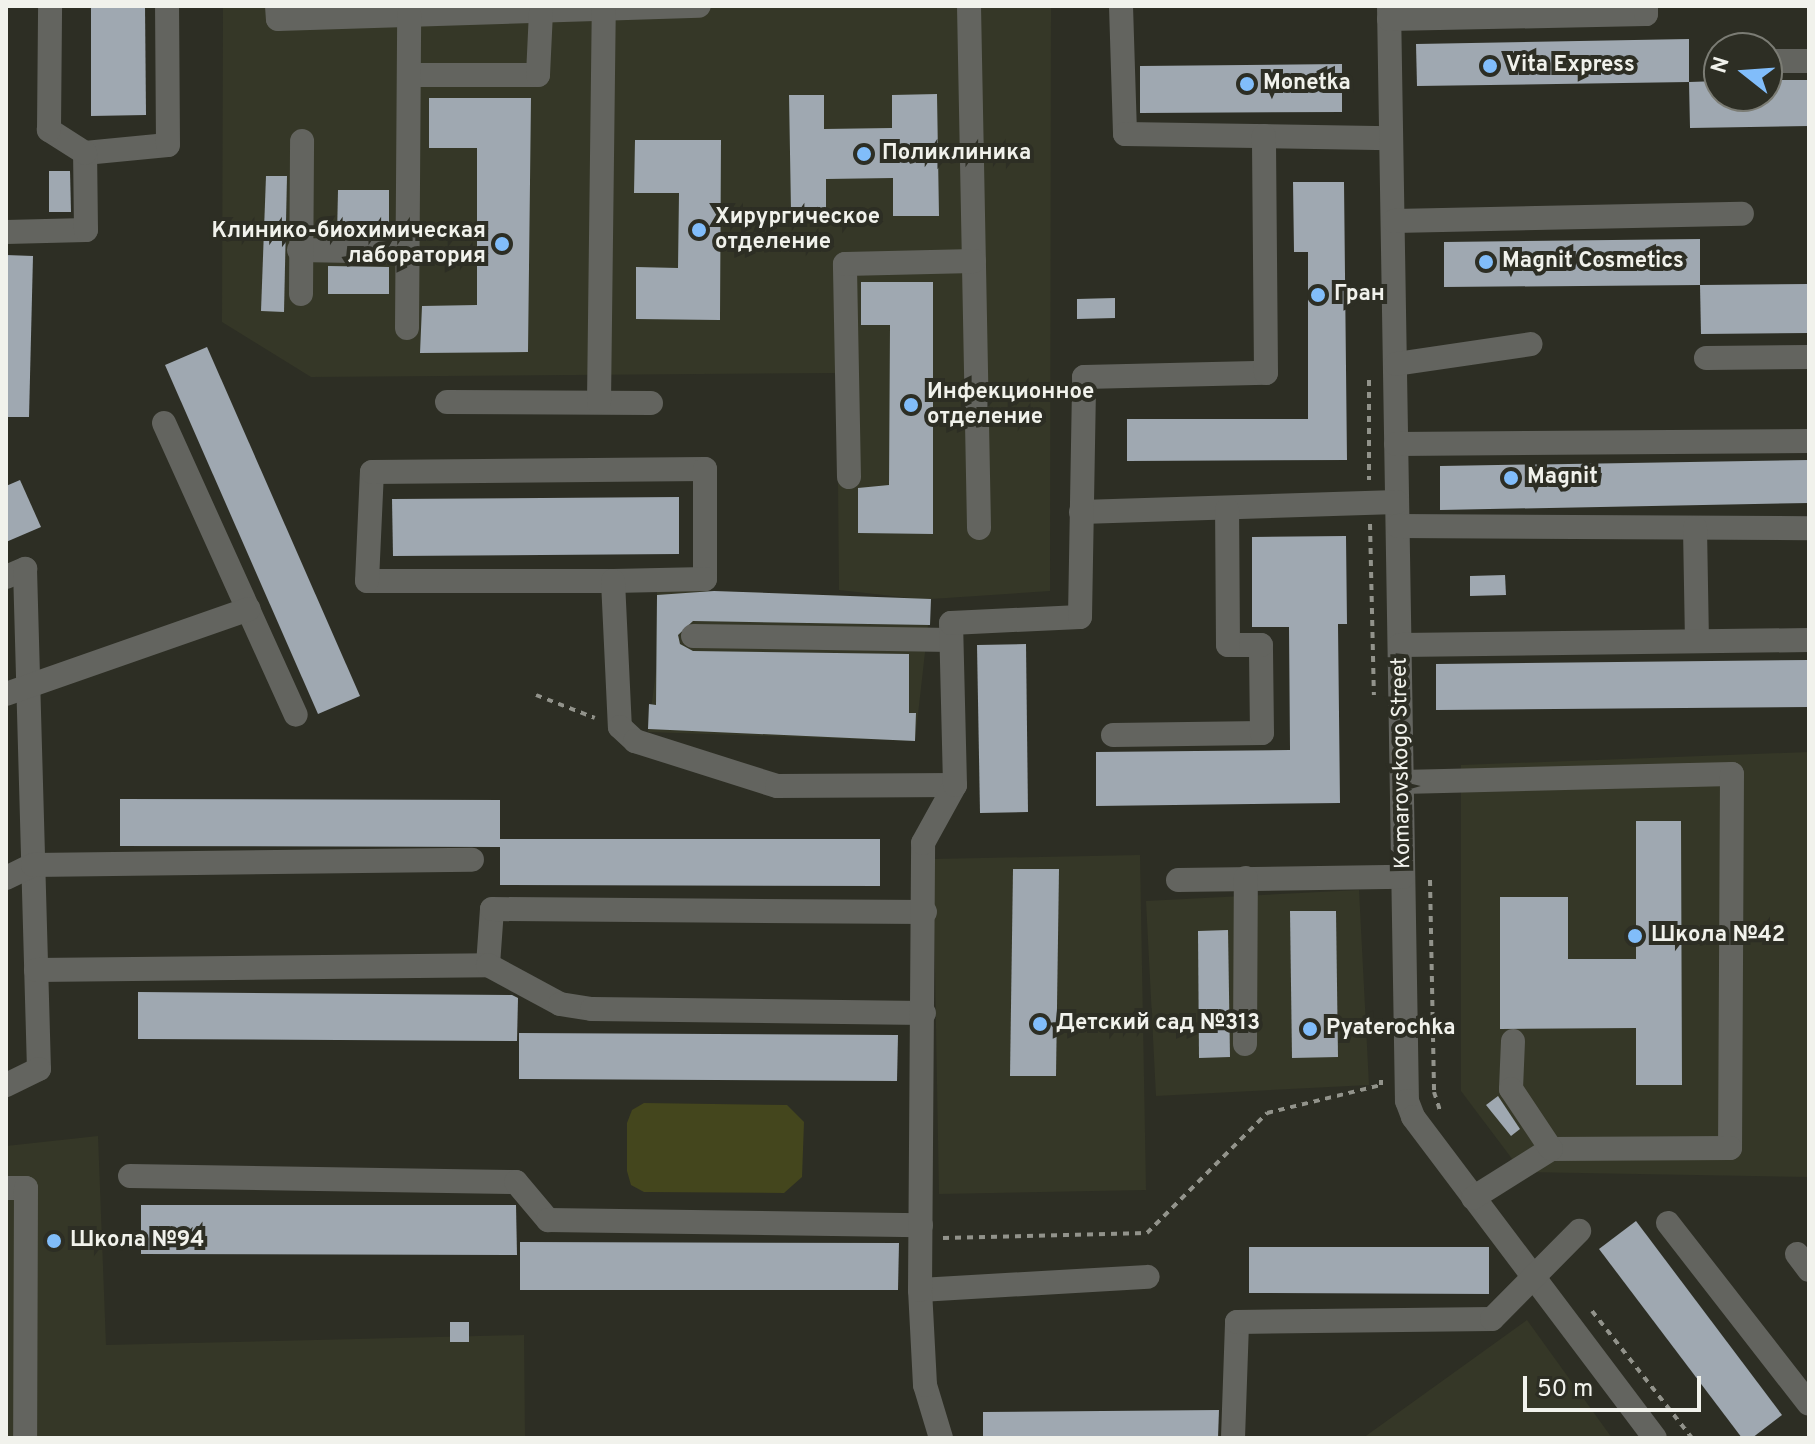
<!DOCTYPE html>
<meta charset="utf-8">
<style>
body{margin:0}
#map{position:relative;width:1815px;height:1444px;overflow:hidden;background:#2d2e24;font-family:Overpass,sans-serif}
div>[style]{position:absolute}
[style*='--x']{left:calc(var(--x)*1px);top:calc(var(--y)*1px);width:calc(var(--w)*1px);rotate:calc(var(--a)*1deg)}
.built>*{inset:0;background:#353727}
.green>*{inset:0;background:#44461d}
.building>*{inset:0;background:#9fa8b1}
.path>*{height:4px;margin-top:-2px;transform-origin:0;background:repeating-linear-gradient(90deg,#92938b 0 6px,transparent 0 12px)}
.minor>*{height:24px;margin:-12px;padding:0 12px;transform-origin:12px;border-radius:12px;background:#63645f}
.dots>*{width:22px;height:22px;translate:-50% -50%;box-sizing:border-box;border:4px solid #2d2e24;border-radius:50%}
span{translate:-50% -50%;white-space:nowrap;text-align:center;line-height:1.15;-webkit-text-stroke:8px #2d2e24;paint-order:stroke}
.poi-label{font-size:22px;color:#f1f2ec;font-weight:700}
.left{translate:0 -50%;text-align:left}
.right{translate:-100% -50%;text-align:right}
.street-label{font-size:22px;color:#f1f2ec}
.frame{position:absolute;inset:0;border:8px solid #f1f2ec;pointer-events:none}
.north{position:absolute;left:1703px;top:32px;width:80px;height:80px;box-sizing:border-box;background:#2d2e24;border:2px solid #7b7c74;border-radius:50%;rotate:287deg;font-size:22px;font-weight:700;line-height:32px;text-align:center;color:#f1f2ec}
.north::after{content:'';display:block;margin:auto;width:28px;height:36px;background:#81bdfa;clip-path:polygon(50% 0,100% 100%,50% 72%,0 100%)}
.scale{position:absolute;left:1523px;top:1376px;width:178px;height:36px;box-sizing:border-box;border:4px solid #f1f2ec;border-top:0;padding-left:10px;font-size:24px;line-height:28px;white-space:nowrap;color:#f1f2ec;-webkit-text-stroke:6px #2d2e24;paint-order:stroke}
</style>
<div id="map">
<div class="built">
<div style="clip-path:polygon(223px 6px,1051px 6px,1050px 591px,931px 599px,915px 741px,648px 732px,656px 671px,657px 589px,910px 598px,839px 590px,837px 373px,311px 377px,222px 322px)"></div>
<div style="clip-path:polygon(1809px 752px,1809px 1177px,1522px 1172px,1461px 1091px,1461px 765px)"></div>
<div style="clip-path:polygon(1140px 855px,1146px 1190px,939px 1194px,933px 859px)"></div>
<div style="clip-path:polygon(1359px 890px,1369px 1085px,1156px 1096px,1146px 901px)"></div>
<div style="clip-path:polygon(98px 1136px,106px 1345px,524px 1335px,525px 1438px,6px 1438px,6px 1146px)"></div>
<div style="clip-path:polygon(1527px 1320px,1612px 1438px,1363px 1438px)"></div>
</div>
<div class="green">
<div style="clip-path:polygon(644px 1103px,787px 1105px,804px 1122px,802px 1177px,784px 1193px,644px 1192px,631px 1185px,627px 1171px,627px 1123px,632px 1110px)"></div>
</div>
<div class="building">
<div style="clip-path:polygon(91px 6px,145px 6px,146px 115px,91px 116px)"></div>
<div style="clip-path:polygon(1689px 39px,1689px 82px,1417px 86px,1416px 44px)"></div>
<div style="clip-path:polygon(1342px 64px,1342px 112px,1140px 113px,1140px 66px)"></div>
<div style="clip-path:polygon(1767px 80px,1809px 80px,1809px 126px,1690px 128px,1689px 82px,1719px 81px,1719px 96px,1767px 96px)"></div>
<div style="clip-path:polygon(937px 94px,939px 216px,893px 216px,893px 178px,826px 179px,826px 210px,791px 211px,789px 95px,824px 95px,824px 129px,892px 128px,892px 95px)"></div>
<div style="clip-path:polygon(429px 98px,531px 98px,528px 352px,420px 353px,422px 306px,477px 305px,477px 148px,429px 148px)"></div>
<div style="clip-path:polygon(635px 140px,721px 140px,720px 320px,636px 319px,636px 267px,678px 268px,679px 193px,634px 193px)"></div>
<div style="clip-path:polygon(49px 171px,70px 171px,71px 212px,49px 212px)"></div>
<div style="clip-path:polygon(266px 176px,287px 176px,284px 312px,261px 311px)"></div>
<div style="clip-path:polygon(1293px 182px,1344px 182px,1347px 460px,1127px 461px,1127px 419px,1308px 419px,1308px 252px,1294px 252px)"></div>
<div style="clip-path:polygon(338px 190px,389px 190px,389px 237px,337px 236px)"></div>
<div style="clip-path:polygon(1700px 239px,1700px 285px,1444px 287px,1444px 242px)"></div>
<div style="clip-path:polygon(6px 255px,33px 256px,29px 417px,6px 417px)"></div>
<div style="clip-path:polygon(328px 266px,389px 267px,389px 294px,328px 294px)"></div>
<div style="clip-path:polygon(861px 282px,933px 282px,933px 534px,858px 533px,858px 488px,889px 485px,890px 325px,861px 325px)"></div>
<div style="clip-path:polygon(1809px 284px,1809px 333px,1701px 334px,1700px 285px)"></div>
<div style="clip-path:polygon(1115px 298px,1115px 318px,1077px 319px,1077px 299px)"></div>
<div style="clip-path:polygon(207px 347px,360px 696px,318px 714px,165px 365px)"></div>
<div style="clip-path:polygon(1809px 460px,1809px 503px,1440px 510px,1440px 466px)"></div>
<div style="clip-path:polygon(20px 480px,41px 527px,6px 542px,6px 486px)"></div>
<div style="clip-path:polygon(679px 497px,679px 554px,393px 556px,392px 499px)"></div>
<div style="clip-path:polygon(1346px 536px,1347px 624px,1338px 624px,1340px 803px,1096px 806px,1096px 752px,1290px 750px,1289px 627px,1252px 627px,1252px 537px)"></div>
<div style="clip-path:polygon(1505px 575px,1506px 595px,1470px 596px,1470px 576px)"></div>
<div style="clip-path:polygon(714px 591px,931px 599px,930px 625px,693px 621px,678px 635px,680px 644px,693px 651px,909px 654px,909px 713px,916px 713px,915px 741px,648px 729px,649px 704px,656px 705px,657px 595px)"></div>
<div style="clip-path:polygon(1026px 644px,1028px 812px,980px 813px,977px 645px)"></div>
<div style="clip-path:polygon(1809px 660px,1809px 707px,1436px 710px,1436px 664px)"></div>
<div style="clip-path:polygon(120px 799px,500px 800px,500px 847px,120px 846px)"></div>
<div style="clip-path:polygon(1636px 821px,1681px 821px,1682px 1085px,1636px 1085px,1636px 1028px,1500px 1029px,1500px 897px,1568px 897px,1568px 959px,1636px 959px)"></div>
<div style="clip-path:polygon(500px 839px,880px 839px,880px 886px,500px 885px)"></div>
<div style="clip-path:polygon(1013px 869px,1059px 869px,1056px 1076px,1010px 1076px)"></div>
<div style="clip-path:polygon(1290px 911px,1336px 911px,1338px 1057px,1292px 1058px)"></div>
<div style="clip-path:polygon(1228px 930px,1230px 1057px,1199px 1058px,1198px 931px)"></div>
<div style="clip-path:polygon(138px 992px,512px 995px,518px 998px,517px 1041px,138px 1039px)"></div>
<div style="clip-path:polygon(519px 1033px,898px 1035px,897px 1081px,519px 1079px)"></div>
<div style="clip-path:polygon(1498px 1096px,1520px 1129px,1511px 1136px,1486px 1105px)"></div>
<div style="clip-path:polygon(141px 1205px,516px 1205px,517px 1255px,141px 1254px)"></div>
<div style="clip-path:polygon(1636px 1221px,1782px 1415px,1752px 1438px,1742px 1438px,1599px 1249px)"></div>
<div style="clip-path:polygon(520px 1242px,899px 1243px,898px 1290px,520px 1290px)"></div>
<div style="clip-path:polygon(1249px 1247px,1489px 1247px,1489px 1294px,1249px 1293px)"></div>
<div style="clip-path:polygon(450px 1322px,469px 1322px,469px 1342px,450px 1342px)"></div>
<div style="clip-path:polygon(1219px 1410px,1218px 1438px,983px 1438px,983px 1412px)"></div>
</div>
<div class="path">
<div style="--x:1369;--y:380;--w:100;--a:90"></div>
<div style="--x:1370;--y:524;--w:171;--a:88.7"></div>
<div style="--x:536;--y:695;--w:63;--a:21.3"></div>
<div style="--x:1430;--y:880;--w:212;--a:88.9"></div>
<div style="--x:1434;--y:1092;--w:19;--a:72"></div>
<div style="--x:943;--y:1238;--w:204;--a:-1.4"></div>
<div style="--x:1147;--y:1233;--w:170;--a:-45"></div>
<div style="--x:1267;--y:1113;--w:117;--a:-13.8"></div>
<div style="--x:1381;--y:1085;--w:5;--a:-90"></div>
<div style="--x:1592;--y:1311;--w:162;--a:51.8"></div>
</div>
<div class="minor">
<div style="--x:277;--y:6;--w:13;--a:86"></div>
<div style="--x:278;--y:19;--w:421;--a:-1.8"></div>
<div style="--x:969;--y:6;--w:522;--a:88.9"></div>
<div style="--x:1121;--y:6;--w:128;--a:88.2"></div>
<div style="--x:1125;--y:134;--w:266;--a:0.9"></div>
<div style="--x:1389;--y:6;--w:1095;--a:89.06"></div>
<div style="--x:1407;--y:1101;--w:17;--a:69"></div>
<div style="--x:1413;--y:1117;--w:402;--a:53"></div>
<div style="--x:1389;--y:19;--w:257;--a:-1.1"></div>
<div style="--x:1646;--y:14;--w:8;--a:-90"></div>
<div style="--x:1767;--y:61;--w:42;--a:0"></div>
<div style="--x:410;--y:75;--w:128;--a:0"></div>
<div style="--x:538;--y:75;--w:64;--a:-87.3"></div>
<div style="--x:85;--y:153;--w:83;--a:-5.5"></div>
<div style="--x:168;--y:145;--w:139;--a:-90.4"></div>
<div style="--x:1394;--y:221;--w:348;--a:-1.2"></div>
<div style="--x:6;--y:232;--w:80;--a:-1.4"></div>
<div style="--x:86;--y:230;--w:77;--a:-90.7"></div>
<div style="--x:85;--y:153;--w:43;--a:-147.4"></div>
<div style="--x:49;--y:130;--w:124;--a:-89.5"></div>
<div style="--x:299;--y:250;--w:109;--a:1.1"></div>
<div style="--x:301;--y:294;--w:153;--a:-89.6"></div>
<div style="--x:407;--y:328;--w:313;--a:-89.6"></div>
<div style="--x:1706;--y:358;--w:103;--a:-0.6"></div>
<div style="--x:1396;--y:364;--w:136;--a:-8.4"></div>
<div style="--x:447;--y:402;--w:204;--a:0.3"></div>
<div style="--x:599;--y:402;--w:393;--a:-89.3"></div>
<div style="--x:164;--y:423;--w:320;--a:65.7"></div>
<div style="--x:1396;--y:444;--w:413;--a:-0.4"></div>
<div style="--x:849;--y:477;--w:213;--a:-91.1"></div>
<div style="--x:845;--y:264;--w:129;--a:-1.3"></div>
<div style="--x:1081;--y:512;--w:316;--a:-1.8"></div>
<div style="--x:1398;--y:526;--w:411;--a:0.3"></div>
<div style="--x:1695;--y:528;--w:113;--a:89"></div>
<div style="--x:6;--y:577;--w:21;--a:-23"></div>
<div style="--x:25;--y:569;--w:500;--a:88.4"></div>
<div style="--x:39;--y:1069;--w:37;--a:154"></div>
<div style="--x:613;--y:581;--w:246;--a:180"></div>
<div style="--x:367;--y:581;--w:109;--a:-87.4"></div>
<div style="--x:372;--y:472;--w:333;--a:-0.5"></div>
<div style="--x:705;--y:469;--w:110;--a:90"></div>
<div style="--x:705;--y:579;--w:92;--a:178.8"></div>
<div style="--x:613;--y:581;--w:146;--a:87.3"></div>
<div style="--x:620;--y:727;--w:21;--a:43"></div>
<div style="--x:635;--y:741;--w:149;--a:17.6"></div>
<div style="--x:777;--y:786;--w:178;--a:-0.3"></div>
<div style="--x:693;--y:636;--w:258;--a:0.9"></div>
<div style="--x:1400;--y:645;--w:409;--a:-0.7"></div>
<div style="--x:6;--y:694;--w:257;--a:-19.3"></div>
<div style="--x:1113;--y:735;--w:149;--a:-0.8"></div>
<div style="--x:1262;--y:733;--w:88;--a:-90.7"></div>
<div style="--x:1261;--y:645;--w:33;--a:180"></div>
<div style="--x:1228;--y:645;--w:135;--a:-90.4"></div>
<div style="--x:1402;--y:782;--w:330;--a:-1.4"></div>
<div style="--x:1732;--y:774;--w:374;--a:90.3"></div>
<div style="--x:1730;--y:1148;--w:179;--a:179.7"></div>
<div style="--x:1551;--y:1149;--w:92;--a:147.9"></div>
<div style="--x:6;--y:878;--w:30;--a:-26"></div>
<div style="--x:33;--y:865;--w:439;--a:-0.7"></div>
<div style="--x:1178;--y:880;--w:225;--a:-0.8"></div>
<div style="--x:488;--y:965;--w:56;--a:-85.9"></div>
<div style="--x:492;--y:909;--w:433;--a:0.4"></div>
<div style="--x:36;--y:970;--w:452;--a:-0.6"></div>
<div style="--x:488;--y:965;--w:82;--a:28.4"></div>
<div style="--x:560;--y:1004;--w:32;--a:9"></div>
<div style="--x:592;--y:1009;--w:332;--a:0.7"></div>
<div style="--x:1513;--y:1041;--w:48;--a:92.4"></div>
<div style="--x:1511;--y:1089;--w:72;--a:56.3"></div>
<div style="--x:1245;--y:1044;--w:166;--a:-89.7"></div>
<div style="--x:130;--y:1176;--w:386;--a:0.9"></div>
<div style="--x:516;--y:1182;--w:50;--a:49.9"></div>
<div style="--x:548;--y:1220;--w:373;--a:0.8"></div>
<div style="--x:6;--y:1188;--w:20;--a:0"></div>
<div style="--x:26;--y:1188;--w:250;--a:90.2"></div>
<div style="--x:1668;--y:1223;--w:229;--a:52.1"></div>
<div style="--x:1797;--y:1254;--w:20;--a:53"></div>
<div style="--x:920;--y:1290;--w:228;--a:-3.3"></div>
<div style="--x:941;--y:1438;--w:55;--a:-106.8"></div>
<div style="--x:925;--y:1385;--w:95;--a:-93"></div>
<div style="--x:920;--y:1290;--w:447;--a:-89.6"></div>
<div style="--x:923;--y:843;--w:66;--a:-61.1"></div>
<div style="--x:955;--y:785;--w:162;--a:-91.4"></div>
<div style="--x:951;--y:623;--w:129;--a:-2.7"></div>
<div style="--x:1080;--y:617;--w:240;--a:-89"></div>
<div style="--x:1084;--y:377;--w:182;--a:-1.3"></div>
<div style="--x:1266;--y:373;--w:237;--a:-90.5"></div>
<div style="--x:1233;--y:1438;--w:116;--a:-88"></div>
<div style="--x:1237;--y:1322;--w:255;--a:-0.7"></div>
<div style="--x:1492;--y:1319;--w:124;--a:-45.3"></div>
</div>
<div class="dots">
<div style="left:1490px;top:66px;background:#81bdfa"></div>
<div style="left:1247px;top:84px;background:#81bdfa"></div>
<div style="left:864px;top:154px;background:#81bdfa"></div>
<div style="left:699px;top:230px;background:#81bdfa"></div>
<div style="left:502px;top:244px;background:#81bdfa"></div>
<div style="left:1486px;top:262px;background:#81bdfa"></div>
<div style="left:1318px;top:295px;background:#81bdfa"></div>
<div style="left:911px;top:405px;background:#81bdfa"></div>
<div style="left:1511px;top:478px;background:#81bdfa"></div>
<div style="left:1635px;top:936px;background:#81bdfa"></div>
<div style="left:1040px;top:1024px;background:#81bdfa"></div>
<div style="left:1310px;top:1029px;background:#81bdfa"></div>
<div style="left:54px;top:1241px;background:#81bdfa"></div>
</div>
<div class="poi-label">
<span class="left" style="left:1506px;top:66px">Vita Express</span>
<span class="left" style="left:1263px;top:84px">Monetka</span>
<span class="left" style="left:882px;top:154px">Поликлиника</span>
<span class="left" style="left:715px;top:230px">Хирургическое<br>отделение</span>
<span class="right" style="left:486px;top:244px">Клинико-биохимическая<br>лаборатория</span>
<span class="left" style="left:1502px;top:262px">Magnit Cosmetics</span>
<span class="left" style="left:1334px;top:295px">Гран</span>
<span class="left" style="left:927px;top:405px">Инфекционное<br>отделение</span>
<span class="left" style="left:1527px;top:478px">Magnit</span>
<span class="left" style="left:1651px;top:936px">Школа №42</span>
<span class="left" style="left:1056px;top:1024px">Детский сад №313</span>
<span class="left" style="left:1326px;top:1029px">Pyaterochka</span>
<span class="left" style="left:70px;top:1241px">Школа №94</span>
</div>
<div class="street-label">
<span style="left:1402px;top:763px;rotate:-91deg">Komarovskogo Street</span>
</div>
<div class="frame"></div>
<div class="north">N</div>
<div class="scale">50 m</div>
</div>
